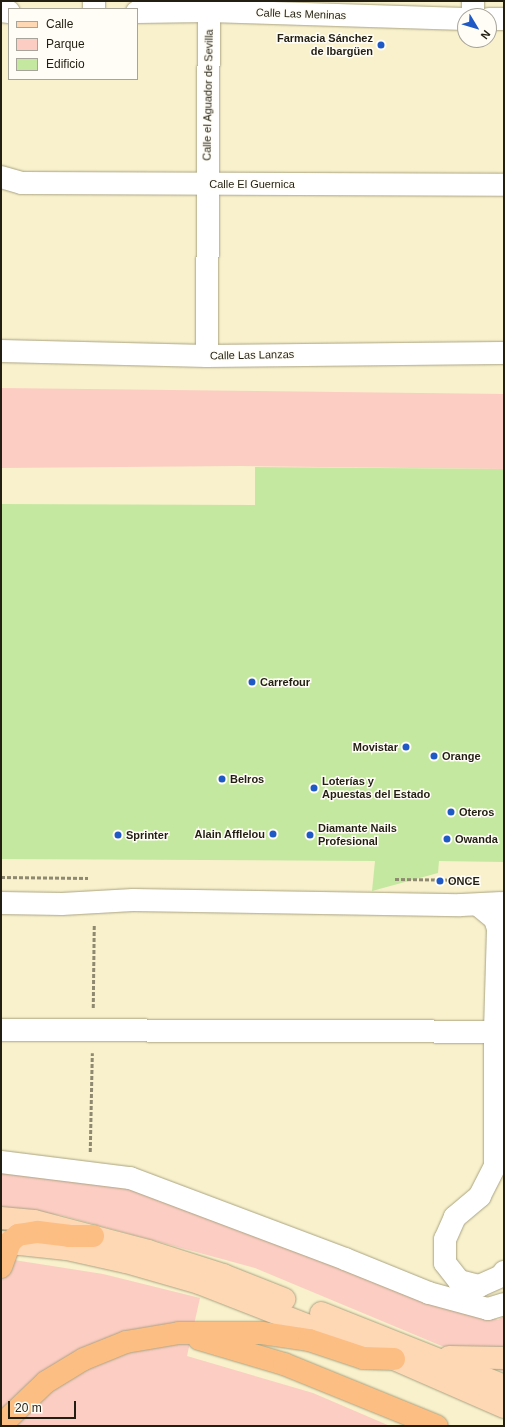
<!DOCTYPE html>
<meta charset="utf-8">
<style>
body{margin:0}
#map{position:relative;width:505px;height:1427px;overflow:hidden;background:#f8f1cc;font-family:Helvetica,sans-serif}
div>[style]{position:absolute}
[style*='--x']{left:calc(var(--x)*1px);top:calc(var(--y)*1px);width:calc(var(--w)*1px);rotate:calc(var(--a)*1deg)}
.green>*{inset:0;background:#fccdc3}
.building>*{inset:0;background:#c5e8a1}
.path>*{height:2.5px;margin-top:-1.25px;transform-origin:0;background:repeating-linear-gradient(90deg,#8e8970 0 4px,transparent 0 6px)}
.roads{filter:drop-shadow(0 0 1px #aba382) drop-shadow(0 0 1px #aba382)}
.minor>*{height:22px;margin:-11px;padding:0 11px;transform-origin:11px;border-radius:11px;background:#fff}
.major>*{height:22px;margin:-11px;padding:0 11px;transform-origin:11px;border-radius:11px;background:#fed8b5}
.highway>*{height:22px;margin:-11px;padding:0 11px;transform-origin:11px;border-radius:11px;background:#fdbe83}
.dots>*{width:11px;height:11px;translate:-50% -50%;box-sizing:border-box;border:2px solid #fffdf6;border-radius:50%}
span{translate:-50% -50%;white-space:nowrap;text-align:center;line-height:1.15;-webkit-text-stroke:3px #fffdf6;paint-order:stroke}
.street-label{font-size:11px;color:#221f12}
.poi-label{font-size:11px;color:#221f12;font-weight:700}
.right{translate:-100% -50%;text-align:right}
.left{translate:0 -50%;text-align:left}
.frame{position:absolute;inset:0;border:2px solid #221f12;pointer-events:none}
.legend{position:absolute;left:8px;top:8px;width:130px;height:72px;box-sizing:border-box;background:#fffdf6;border:1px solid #a7a49b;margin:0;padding:5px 7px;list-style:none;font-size:12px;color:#221f12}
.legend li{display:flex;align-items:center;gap:8px;height:20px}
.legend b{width:20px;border:1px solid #a7a49b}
.north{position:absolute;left:457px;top:8px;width:40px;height:40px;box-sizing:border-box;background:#fffdf6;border:1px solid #a7a49b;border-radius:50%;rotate:128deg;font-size:11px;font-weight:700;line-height:16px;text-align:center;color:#221f12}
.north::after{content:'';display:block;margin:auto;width:14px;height:18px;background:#1f59c5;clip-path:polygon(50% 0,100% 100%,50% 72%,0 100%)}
.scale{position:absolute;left:8px;top:1401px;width:68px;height:18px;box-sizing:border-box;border:2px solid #221f12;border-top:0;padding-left:5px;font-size:12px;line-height:14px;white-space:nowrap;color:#221f12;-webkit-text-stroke:3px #fffdf6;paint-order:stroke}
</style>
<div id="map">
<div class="green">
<div style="clip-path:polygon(1px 388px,504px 394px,504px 469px,240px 466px,1px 468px)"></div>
<div style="clip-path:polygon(1px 1170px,135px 1188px,366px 1274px,498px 1320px,504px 1316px,504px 1372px,255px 1268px,60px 1215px,1px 1210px)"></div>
<div style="clip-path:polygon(1px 1258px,103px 1274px,200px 1298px,187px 1356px,313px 1393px,390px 1426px,1px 1426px)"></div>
</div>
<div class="building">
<div style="clip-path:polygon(255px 467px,504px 469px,504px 862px,439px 861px,438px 873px,372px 891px,375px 861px,1px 859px,1px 504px,255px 505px)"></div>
</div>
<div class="path">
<div style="--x:1;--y:877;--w:87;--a:0.7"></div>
<div style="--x:395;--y:879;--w:83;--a:0.7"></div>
<div style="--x:93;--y:1008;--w:83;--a:-89.3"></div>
<div style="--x:90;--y:1152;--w:99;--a:-88.8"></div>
</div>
<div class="roads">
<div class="minor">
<div style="--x:94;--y:9;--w:8;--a:-90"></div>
<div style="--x:1;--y:11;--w:8;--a:7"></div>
<div style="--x:137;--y:12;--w:72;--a:-0.8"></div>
<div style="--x:209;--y:11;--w:256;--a:1.8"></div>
<div style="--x:473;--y:16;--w:15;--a:-90"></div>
<div style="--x:489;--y:19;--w:15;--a:0"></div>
<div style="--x:1;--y:177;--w:22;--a:16"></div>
<div style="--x:22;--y:183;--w:482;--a:0.2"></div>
<div style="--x:1;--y:351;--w:206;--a:1.4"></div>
<div style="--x:207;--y:356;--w:297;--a:-0.6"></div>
<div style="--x:207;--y:356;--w:355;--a:-89.7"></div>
<div style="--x:1;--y:903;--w:61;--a:0.9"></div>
<div style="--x:62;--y:904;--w:71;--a:-3.2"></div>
<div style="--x:133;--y:900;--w:328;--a:0.9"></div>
<div style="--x:461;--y:905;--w:43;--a:-2.7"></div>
<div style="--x:478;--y:905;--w:22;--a:39"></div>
<div style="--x:495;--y:919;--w:10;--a:73"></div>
<div style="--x:498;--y:929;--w:103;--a:91.7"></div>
<div style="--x:495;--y:1032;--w:134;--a:90"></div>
<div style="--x:495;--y:1166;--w:34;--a:117"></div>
<div style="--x:480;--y:1196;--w:33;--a:140"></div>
<div style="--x:455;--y:1217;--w:24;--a:114"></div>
<div style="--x:445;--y:1239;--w:24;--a:90"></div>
<div style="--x:445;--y:1263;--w:23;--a:52"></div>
<div style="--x:459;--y:1281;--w:21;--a:14"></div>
<div style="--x:479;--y:1286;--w:24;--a:-24"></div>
<div style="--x:501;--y:1276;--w:5;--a:-53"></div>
<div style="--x:1;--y:1030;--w:494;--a:0.2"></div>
<div style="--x:1;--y:1162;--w:130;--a:7.1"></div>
<div style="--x:130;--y:1178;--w:230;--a:20.6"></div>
<div style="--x:345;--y:1259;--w:91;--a:22"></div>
<div style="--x:429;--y:1293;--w:61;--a:15.2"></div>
<div style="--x:488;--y:1309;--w:17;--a:-17"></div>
</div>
<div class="major">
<div style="--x:1;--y:1218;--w:33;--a:5"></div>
<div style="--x:34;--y:1221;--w:118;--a:14.7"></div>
<div style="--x:148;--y:1251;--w:79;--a:17.7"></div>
<div style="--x:223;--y:1275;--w:66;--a:21.5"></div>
<div style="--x:1;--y:1242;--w:66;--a:6.1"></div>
<div style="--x:67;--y:1249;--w:60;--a:12.4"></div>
<div style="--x:126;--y:1262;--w:76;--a:16"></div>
<div style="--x:199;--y:1283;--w:209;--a:21.3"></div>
<div style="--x:394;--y:1359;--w:120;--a:23.6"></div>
<div style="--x:321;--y:1313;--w:197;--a:21.7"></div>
<div style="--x:449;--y:1357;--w:55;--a:1"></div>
</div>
<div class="highway">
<div style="--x:1;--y:1267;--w:27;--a:-70"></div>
<div style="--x:10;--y:1242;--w:11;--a:-41"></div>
<div style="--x:18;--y:1235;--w:20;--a:-9"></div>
<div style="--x:38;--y:1232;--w:31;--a:7"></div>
<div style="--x:69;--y:1236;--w:24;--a:0"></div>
<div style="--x:199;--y:1339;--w:89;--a:16.4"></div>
<div style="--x:284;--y:1364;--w:165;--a:22.1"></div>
<div style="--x:1;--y:1425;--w:62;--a:-43.7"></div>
<div style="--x:46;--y:1382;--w:44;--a:-31.2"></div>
<div style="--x:84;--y:1359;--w:45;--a:-22"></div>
<div style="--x:126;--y:1342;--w:54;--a:-9.6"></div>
<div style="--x:179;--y:1333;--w:83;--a:0"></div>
<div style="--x:262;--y:1333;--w:48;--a:8.5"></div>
<div style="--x:309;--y:1340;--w:57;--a:18.4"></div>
<div style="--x:363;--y:1358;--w:31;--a:2"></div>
</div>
</div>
<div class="dots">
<div style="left:381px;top:45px;background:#1f59c5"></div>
<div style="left:252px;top:682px;background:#1f59c5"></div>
<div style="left:406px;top:747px;background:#1f59c5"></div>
<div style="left:434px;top:756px;background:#1f59c5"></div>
<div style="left:222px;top:779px;background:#1f59c5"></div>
<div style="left:314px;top:788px;background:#1f59c5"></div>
<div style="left:451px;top:812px;background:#1f59c5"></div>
<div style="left:273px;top:834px;background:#1f59c5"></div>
<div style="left:118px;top:835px;background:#1f59c5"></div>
<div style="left:310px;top:835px;background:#1f59c5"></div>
<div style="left:447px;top:839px;background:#1f59c5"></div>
<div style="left:440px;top:881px;background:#1f59c5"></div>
</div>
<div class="street-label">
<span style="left:301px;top:14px;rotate:2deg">Calle Las Meninas</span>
<span style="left:208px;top:95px;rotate:-89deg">Calle el Aguador de Sevilla</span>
<span style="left:252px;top:184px">Calle El Guernica</span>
<span style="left:252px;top:355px;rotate:-1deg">Calle Las Lanzas</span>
</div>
<div class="poi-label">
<span class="right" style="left:373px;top:45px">Farmacia Sánchez<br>de Ibargüen</span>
<span class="left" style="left:260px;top:682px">Carrefour</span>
<span class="right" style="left:398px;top:747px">Movistar</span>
<span class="left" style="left:442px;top:756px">Orange</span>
<span class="left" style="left:230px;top:779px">Belros</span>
<span class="left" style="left:322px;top:788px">Loterías y<br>Apuestas del Estado</span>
<span class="left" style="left:459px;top:812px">Oteros</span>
<span class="left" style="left:318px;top:835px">Diamante Nails<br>Profesional</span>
<span class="right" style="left:265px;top:834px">Alain Afflelou</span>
<span class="left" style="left:126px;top:835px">Sprinter</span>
<span class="left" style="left:455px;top:839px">Owanda</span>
<span class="left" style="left:448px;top:881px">ONCE</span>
</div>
<div class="frame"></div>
<ul class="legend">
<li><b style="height:5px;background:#fed8b5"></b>Calle</li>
<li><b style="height:11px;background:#fccdc3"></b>Parque</li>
<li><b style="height:11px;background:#c5e8a1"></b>Edificio</li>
</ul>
<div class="north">N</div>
<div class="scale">20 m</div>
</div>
